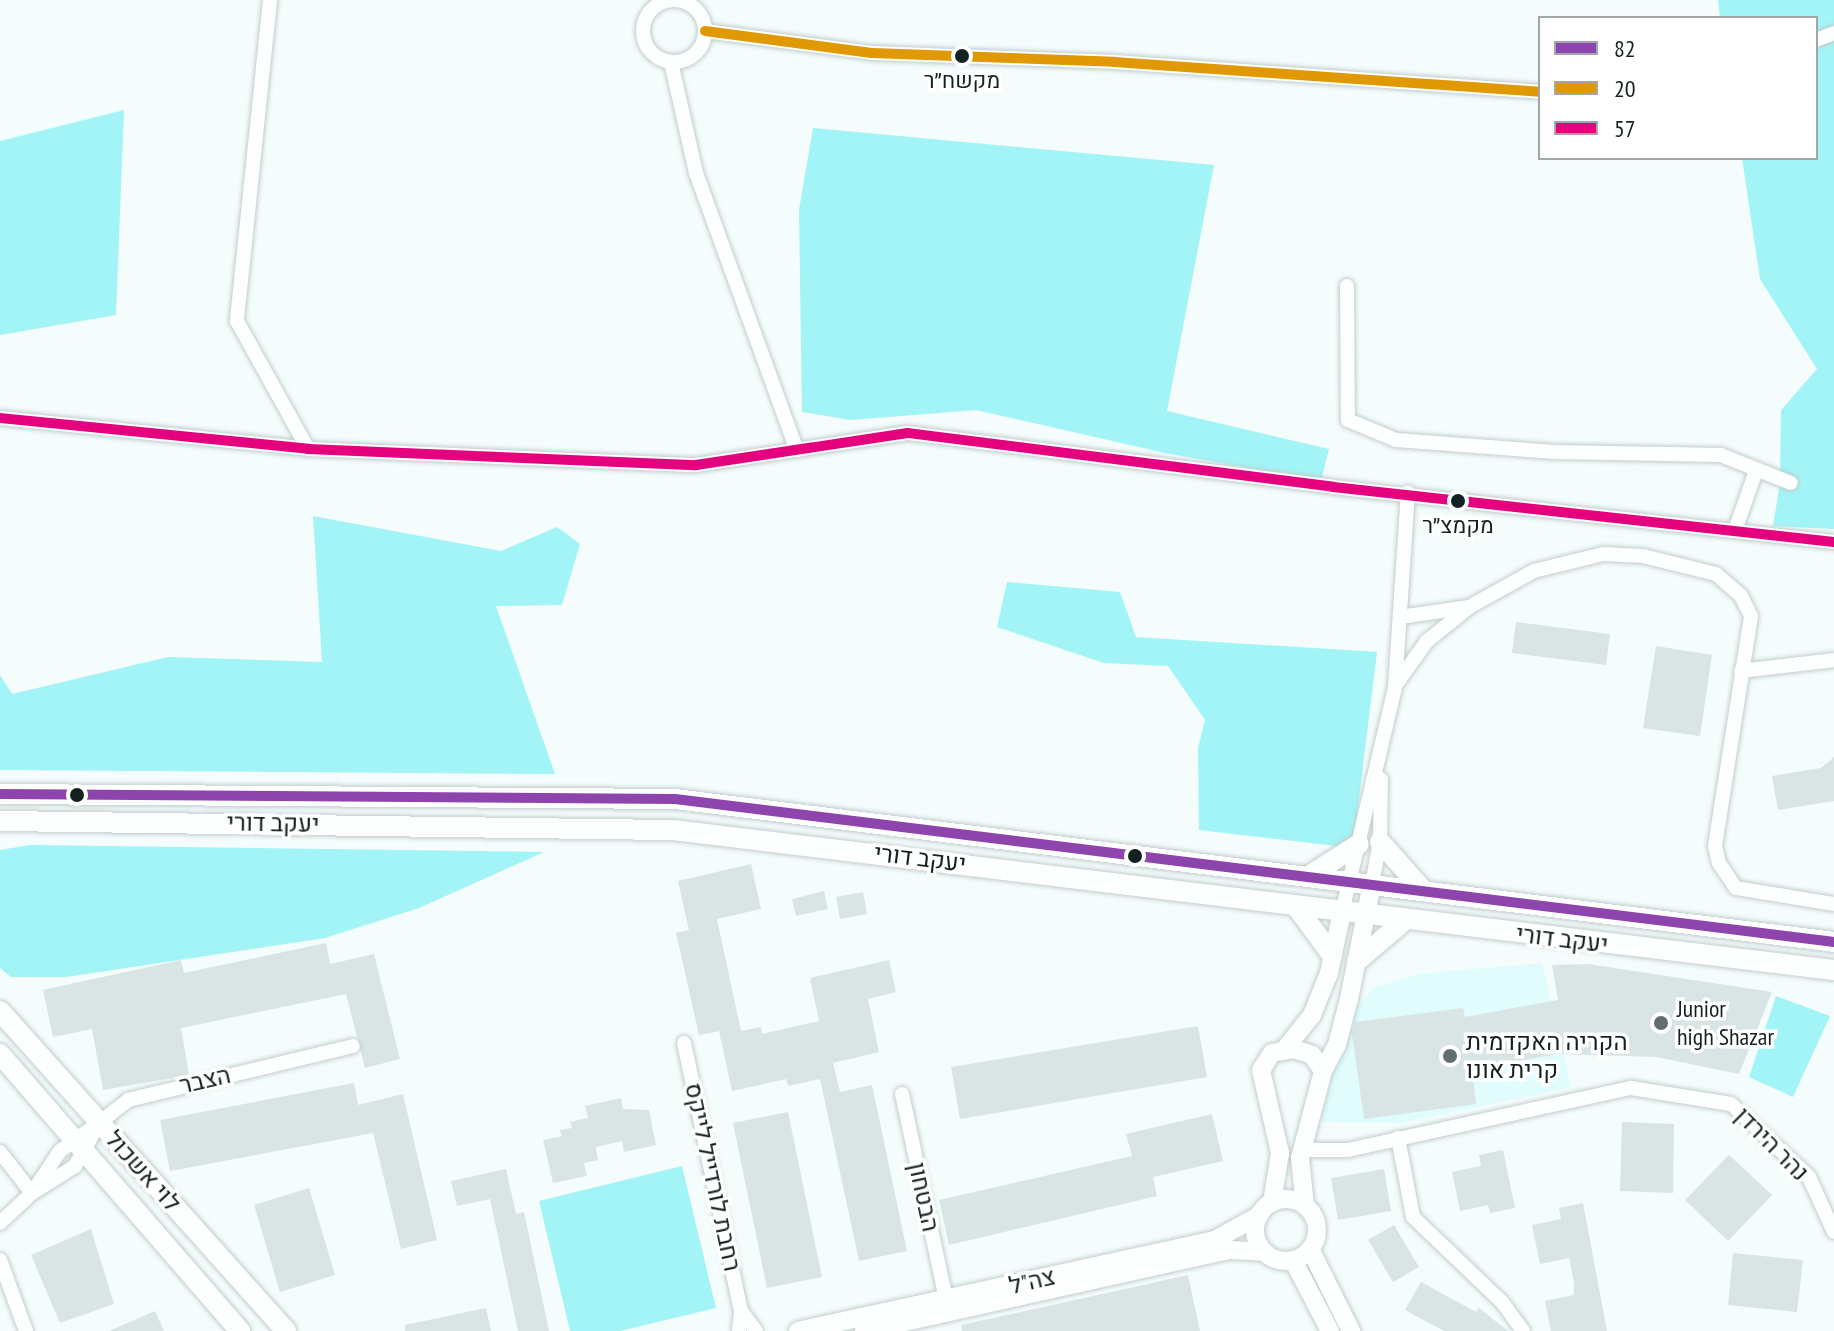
<!DOCTYPE html>
<meta charset="utf-8">
<style>
body{margin:0}
#map{position:relative;width:1834px;height:1331px;overflow:hidden;background:#f4fcfc;font-family:"PT Sans Narrow",Heebo,sans-serif}
div>[style]{position:absolute}
[style*='--x']{left:calc(var(--x)*1px);top:calc(var(--y)*1px);width:calc(var(--w)*1px);rotate:calc(var(--a)*1deg)}
.built>*{inset:0;background:#e0fcfd}
.green>*{inset:0;background:#a2f4f6}
.building>*{inset:0;background:#d9e4e4}
.roads{filter:drop-shadow(0 0 2px #c3cdcd) drop-shadow(0 0 2px #c3cdcd)}
.minor>*{height:14px;margin:-7px;padding:0 7px;transform-origin:7px;border-radius:7px;background:#fdffff}
.minor>.ring{margin:-7px;padding:0;box-sizing:content-box;background:none;border:14px solid #fdffff;border-radius:50%}
.tertiary>*{height:18px;margin:-9px;padding:0 9px;transform-origin:9px;border-radius:9px;background:#fdffff}
.tertiary>.ring{margin:-9px;padding:0;box-sizing:content-box;background:none;border:18px solid #fdffff;border-radius:50%}
.secondary>*{height:20px;margin:-10px;padding:0 10px;transform-origin:10px;border-radius:10px;background:#fdffff}
.bus-1>*{height:10px;margin:-5px;padding:0 5px;transform-origin:5px;border-radius:5px;background:#8e44ad}
.bus-2>*{height:10px;margin:-5px;padding:0 5px;transform-origin:5px;border-radius:5px;background:#e09903}
.bus-3>*{height:10px;margin:-5px;padding:0 5px;transform-origin:5px;border-radius:5px;background:#e5007d}
.dots>*{width:22px;height:22px;translate:-50% -50%;box-sizing:border-box;border:4px solid #fff;border-radius:50%}
span{translate:-50% -50%;white-space:nowrap;text-align:center;line-height:1.15;-webkit-text-stroke:7px #fff;paint-order:stroke}
.bus-label{font-size:22px;color:#142121}
.street-label{font-size:24px;color:#142121}
.poi-label{font-size:24px;color:#142121}
.left{translate:0 -50%;text-align:left}
.legend{position:absolute;left:1538px;top:16px;width:280px;height:144px;box-sizing:border-box;background:#fff;border:2px solid #a1a6a6;margin:0;padding:10px 14px;list-style:none;font-size:24px;color:#142121}
.legend li{display:flex;align-items:center;gap:16px;height:40px}
.legend b{width:40px;border:2px solid #a1a6a6}
</style>
<div id="map">
<div class="built">
<div style="clip-path:polygon(1542px 963px,1571px 1087px,1401px 1123px,1322px 1122px,1341px 1025px,1375px 987px,1418px 974px)"></div>
</div>
<div class="green">
<div style="clip-path:polygon(1718px 0,1834px 0,1834px 529px,1773px 526px,1780px 483px,1781px 410px,1817px 369px,1760px 279px,1742px 158px,1816px 158px,1816px 18px,1720px 18px)"></div>
<div style="clip-path:polygon(124px 110px,116px 315px,0 335px,0 141px)"></div>
<div style="clip-path:polygon(813px 128px,1214px 165px,1167px 411px,1329px 449px,1321px 481px,1165px 453px,976px 410px,851px 420px,802px 412px,799px 210px)"></div>
<div style="clip-path:polygon(313px 516px,501px 551px,557px 527px,580px 544px,562px 605px,496px 606px,555px 774px,0 770px,0 675px,12px 694px,168px 657px,322px 662px)"></div>
<div style="clip-path:polygon(1007px 582px,1120px 592px,1136px 637px,1377px 652px,1353px 848px,1199px 830px,1198px 748px,1205px 720px,1168px 666px,1104px 663px,997px 627px)"></div>
<div style="clip-path:polygon(30px 845px,544px 852px,419px 908px,325px 938px,66px 977px,11px 977px,0 968px,0 850px)"></div>
<div style="clip-path:polygon(1776px 996px,1830px 1016px,1793px 1097px,1749px 1077px)"></div>
<div style="clip-path:polygon(682px 1166px,716px 1308px,620px 1331px,570px 1331px,539px 1201px)"></div>
</div>
<div class="building">
<div style="clip-path:polygon(1516px 622px,1610px 634px,1606px 665px,1512px 653px)"></div>
<div style="clip-path:polygon(1656px 646px,1712px 655px,1700px 736px,1643px 728px)"></div>
<div style="clip-path:polygon(1834px 757px,1834px 801px,1778px 810px,1772px 776px,1821px 768px)"></div>
<div style="clip-path:polygon(751px 864px,761px 909px,717px 919px,741px 1031px,761px 1027px,762px 1034px,819px 1021px,810px 978px,889px 960px,896px 992px,868px 999px,879px 1052px,833px 1063px,840px 1092px,872px 1085px,907px 1251px,859px 1261px,820px 1079px,788px 1086px,786px 1079px,732px 1091px,719px 1031px,699px 1035px,676px 933px,689px 930px,678px 881px)"></div>
<div style="clip-path:polygon(824px 891px,828px 909px,796px 916px,792px 899px)"></div>
<div style="clip-path:polygon(863px 892px,867px 914px,840px 919px,836px 897px)"></div>
<div style="clip-path:polygon(326px 943px,330px 964px,374px 954px,400px 1059px,365px 1068px,346px 994px,181px 1028px,189px 1075px,103px 1090px,92px 1029px,53px 1037px,43px 990px,181px 960px,184px 973px)"></div>
<div style="clip-path:polygon(1588px 964px,1772px 992px,1739px 1074px,1656px 1057px,1558px 1054px,1472px 1070px,1476px 1104px,1364px 1119px,1352px 1034px,1355px 1022px,1463px 1008px,1465px 1017px,1558px 1000px,1552px 965px)"></div>
<div style="clip-path:polygon(1198px 1026px,1207px 1077px,960px 1119px,951px 1067px)"></div>
<div style="clip-path:polygon(354px 1083px,358px 1105px,403px 1094px,437px 1240px,401px 1249px,373px 1133px,170px 1171px,160px 1120px)"></div>
<div style="clip-path:polygon(621px 1098px,623px 1109px,649px 1110px,656px 1145px,624px 1152px,622px 1141px,596px 1147px,598px 1160px,584px 1163px,587px 1176px,553px 1183px,543px 1140px,562px 1136px,560px 1130px,572px 1128px,570px 1122px,588px 1118px,585px 1106px)"></div>
<div style="clip-path:polygon(788px 1112px,822px 1277px,767px 1288px,733px 1123px)"></div>
<div style="clip-path:polygon(1212px 1114px,1223px 1161px,1153px 1177px,1157px 1196px,949px 1245px,939px 1200px,1132px 1156px,1126px 1134px)"></div>
<div style="clip-path:polygon(1622px 1122px,1674px 1124px,1673px 1193px,1620px 1191px)"></div>
<div style="clip-path:polygon(1503px 1150px,1515px 1208px,1490px 1213px,1488px 1205px,1460px 1211px,1452px 1172px,1481px 1166px,1479px 1155px)"></div>
<div style="clip-path:polygon(1729px 1155px,1772px 1195px,1728px 1241px,1685px 1200px)"></div>
<div style="clip-path:polygon(506px 1169px,516px 1214px,524px 1212px,549px 1331px,518px 1331px,490px 1199px,457px 1206px,451px 1181px)"></div>
<div style="clip-path:polygon(1384px 1169px,1391px 1211px,1338px 1220px,1331px 1178px)"></div>
<div style="clip-path:polygon(309px 1188px,335px 1275px,280px 1292px,254px 1205px)"></div>
<div style="clip-path:polygon(1583px 1203px,1607px 1331px,1551px 1331px,1545px 1301px,1574px 1295px,1574px 1283px,1569px 1258px,1540px 1264px,1532px 1225px,1561px 1219px,1559px 1208px)"></div>
<div style="clip-path:polygon(1394px 1225px,1419px 1267px,1393px 1282px,1368px 1240px)"></div>
<div style="clip-path:polygon(91px 1229px,114px 1304px,60px 1323px,31px 1255px)"></div>
<div style="clip-path:polygon(1733px 1253px,1803px 1260px,1797px 1312px,1728px 1305px)"></div>
<div style="clip-path:polygon(1188px 1275px,1200px 1331px,962px 1331px,961px 1325px)"></div>
<div style="clip-path:polygon(1421px 1282px,1476px 1312px,1479px 1308px,1508px 1331px,1444px 1331px,1405px 1310px)"></div>
<div style="clip-path:polygon(486px 1308px,491px 1331px,405px 1331px,405px 1325px)"></div>
<div style="clip-path:polygon(155px 1311px,164px 1331px,109px 1331px)"></div>
</div>
<div class="roads">
<div class="minor">
<div style="--x:270;--y:0;--w:323;--a:95.9"></div>
<div style="--x:237;--y:321;--w:146;--a:61"></div>
<div class="ring" style="left:643px;top:0;width:48px;height:48px"></div>
<div style="--x:705;--y:31;--w:168;--a:7.5"></div>
<div style="--x:872;--y:53;--w:242;--a:2.1"></div>
<div style="--x:1114;--y:62;--w:427;--a:4"></div>
<div style="--x:1816;--y:40;--w:19;--a:-21"></div>
<div style="--x:671;--y:62;--w:114;--a:77.3"></div>
<div style="--x:696;--y:173;--w:295;--a:70"></div>
<div style="--x:1347;--y:286;--w:134;--a:89.6"></div>
<div style="--x:1348;--y:420;--w:52;--a:22.6"></div>
<div style="--x:1396;--y:440;--w:159;--a:4.3"></div>
<div style="--x:1555;--y:452;--w:166;--a:1"></div>
<div style="--x:1721;--y:455;--w:75;--a:21.8"></div>
<div style="--x:0;--y:418;--w:310;--a:5.7"></div>
<div style="--x:308;--y:449;--w:388;--a:2.4"></div>
<div style="--x:696;--y:465;--w:214;--a:-8.6"></div>
<div style="--x:908;--y:433;--w:428;--a:7.2"></div>
<div style="--x:1333;--y:487;--w:504;--a:6.26"></div>
<div style="--x:1735;--y:530;--w:63;--a:-70.4"></div>
<div style="--x:1400;--y:617;--w:70;--a:-8.2"></div>
<div style="--x:1469;--y:607;--w:74;--a:-29"></div>
<div style="--x:1534;--y:571;--w:71;--a:-13.8"></div>
<div style="--x:1603;--y:554;--w:40;--a:2.9"></div>
<div style="--x:1643;--y:556;--w:75;--a:13.9"></div>
<div style="--x:1716;--y:574;--w:33;--a:41"></div>
<div style="--x:1741;--y:596;--w:22;--a:63"></div>
<div style="--x:1751;--y:616;--w:233;--a:98.9"></div>
<div style="--x:1715;--y:846;--w:17;--a:77"></div>
<div style="--x:1719;--y:863;--w:30;--a:56"></div>
<div style="--x:1736;--y:888;--w:99;--a:9.3"></div>
<div style="--x:1741;--y:671;--w:94;--a:-6.7"></div>
<div style="--x:1397;--y:683;--w:52;--a:-54.5"></div>
<div style="--x:1427;--y:641;--w:51;--a:-38.7"></div>
<div style="--x:1372;--y:884;--w:43;--a:-79.2"></div>
<div style="--x:1380;--y:842;--w:63;--a:-89.1"></div>
<div style="--x:1342;--y:912;--w:231;--a:-76.7"></div>
<div style="--x:1395;--y:687;--w:195;--a:-86.2"></div>
<div style="--x:684;--y:1043;--w:274;--a:78"></div>
<div style="--x:741;--y:1311;--w:20;--a:96"></div>
<div style="--x:902;--y:1094;--w:211;--a:77.9"></div>
<div style="--x:1398;--y:1138;--w:80;--a:79.2"></div>
<div style="--x:1413;--y:1217;--w:123;--a:43.7"></div>
<div style="--x:1502;--y:1302;--w:36;--a:54"></div>
<div style="--x:1302;--y:1150;--w:46;--a:0"></div>
<div style="--x:1348;--y:1150;--w:290;--a:-12.4"></div>
<div style="--x:1631;--y:1088;--w:101;--a:9.1"></div>
<div style="--x:1731;--y:1104;--w:107;--a:43.1"></div>
<div style="--x:1809;--y:1177;--w:60;--a:65.6"></div>
<div style="--x:0;--y:1152;--w:52;--a:52"></div>
<div style="--x:34;--y:1190;--w:47;--a:-56.3"></div>
<div style="--x:60;--y:1151;--w:48;--a:-35.7"></div>
<div style="--x:0;--y:1223;--w:44;--a:-43.2"></div>
<div style="--x:32;--y:1193;--w:51;--a:-32.1"></div>
<div style="--x:75;--y:1166;--w:49;--a:-60.8"></div>
<div style="--x:99;--y:1123;--w:37;--a:-38"></div>
<div style="--x:128;--y:1100;--w:231;--a:-13.5"></div>
<div style="--x:0;--y:1260;--w:76;--a:69.9"></div>
<div style="--x:742;--y:1312;--w:24;--a:54"></div>
</div>
<div class="tertiary">
<div style="--x:1285;--y:1049;--w:43;--a:-51.5"></div>
<div style="--x:1312;--y:1015;--w:45;--a:-68"></div>
<div style="--x:1329;--y:973;--w:62;--a:-78"></div>
<div style="--x:1323;--y:1071;--w:30;--a:-62"></div>
<div style="--x:1337;--y:1045;--w:48;--a:-75.4"></div>
<div style="--x:1349;--y:999;--w:117;--a:-78.7"></div>
<div class="ring" style="left:1255px;top:1199px;width:44px;height:44px"></div>
<div style="--x:1272;--y:1203;--w:51;--a:-80.9"></div>
<div style="--x:1280;--y:1153;--w:85;--a:-102.9"></div>
<div style="--x:1261;--y:1070;--w:20;--a:-57"></div>
<div style="--x:1272;--y:1053;--w:22;--a:-10"></div>
<div style="--x:1294;--y:1049;--w:19;--a:18"></div>
<div style="--x:1312;--y:1055;--w:19;--a:55"></div>
<div style="--x:1323;--y:1071;--w:90;--a:104.8"></div>
<div style="--x:1300;--y:1158;--w:48;--a:84.1"></div>
<div style="--x:1310;--y:1249;--w:92;--a:63.4"></div>
<div style="--x:1293;--y:1260;--w:80;--a:62.5"></div>
<div style="--x:798;--y:1331;--w:427;--a:-12.3"></div>
<div style="--x:1215;--y:1240;--w:51;--a:-29.1"></div>
<div style="--x:864;--y:1331;--w:375;--a:-12.5"></div>
<div style="--x:1230;--y:1250;--w:34;--a:3"></div>
</div>
<div class="secondary">
<div style="--x:0;--y:794;--w:675;--a:0.42"></div>
<div style="--x:675;--y:799;--w:1168;--a:7.03"></div>
<div style="--x:0;--y:821;--w:673;--a:0.77"></div>
<div style="--x:673;--y:830;--w:1169;--a:6.88"></div>
<div style="--x:1380;--y:842;--w:66;--a:48.1"></div>
<div style="--x:1309;--y:876;--w:59;--a:-32.6"></div>
<div style="--x:1296;--y:906;--w:61;--a:53.7"></div>
<div style="--x:1357;--y:961;--w:63;--a:-40.5"></div>
<div style="--x:0;--y:1011;--w:429;--a:48.2"></div>
<div style="--x:0;--y:1054;--w:367;--a:49.1"></div>
</div>
</div>
<div class="bus-1">
<div style="--x:0;--y:794;--w:675;--a:0.42"></div>
<div style="--x:675;--y:799;--w:1168;--a:7.03"></div>
</div>
<div class="bus-2">
<div style="--x:705;--y:31;--w:168;--a:7.5"></div>
<div style="--x:872;--y:53;--w:242;--a:2.1"></div>
<div style="--x:1114;--y:62;--w:427;--a:4"></div>
</div>
<div class="bus-3">
<div style="--x:0;--y:418;--w:310;--a:5.7"></div>
<div style="--x:308;--y:449;--w:388;--a:2.4"></div>
<div style="--x:696;--y:465;--w:214;--a:-8.6"></div>
<div style="--x:908;--y:433;--w:428;--a:7.2"></div>
<div style="--x:1333;--y:487;--w:504;--a:6.26"></div>
</div>
<div class="dots">
<div style="left:962px;top:56px;background:#142121"></div>
<div style="left:1458px;top:501px;background:#142121"></div>
<div style="left:77px;top:795px;background:#142121"></div>
<div style="left:1135px;top:856px;background:#142121"></div>
<div style="left:1661px;top:1023px;background:#626e6e"></div>
<div style="left:1450px;top:1056px;background:#626e6e"></div>
</div>
<div class="bus-label">
<span style="left:962px;top:81px">מקשח״ר</span>
<span style="left:1458px;top:526px">מקמצ״ר</span>
</div>
<div class="street-label">
<span style="left:273px;top:823px;rotate:1deg">יעקב דורי</span>
<span style="left:920px;top:858px;rotate:7deg">יעקב דורי</span>
<span style="left:1562px;top:939px;rotate:7deg">יעקב דורי</span>
<span style="left:205px;top:1080px;rotate:-13deg">הצבר</span>
<span style="left:1772px;top:1144px;rotate:45deg">נהר הירדן</span>
<span style="left:143px;top:1171px;rotate:48deg">לוי אשכול</span>
<span style="left:713px;top:1177px;rotate:78deg">רחבת לורדייל לייקס</span>
<span style="left:924px;top:1197px;rotate:78deg">הבטחון</span>
<span style="left:1032px;top:1281px;rotate:-13deg">צה"ל</span>
</div>
<div class="poi-label">
<span class="left" style="left:1677px;top:1023px">Junior<br>high Shazar</span>
<span class="left" style="left:1466px;top:1056px">הקריה האקדמית<br>קרית אונו</span>
</div>
<ul class="legend">
<li><b style="height:10px;background:#8e44ad"></b>82</li>
<li><b style="height:10px;background:#e09903"></b>20</li>
<li><b style="height:10px;background:#e5007d"></b>57</li>
</ul>
</div>
